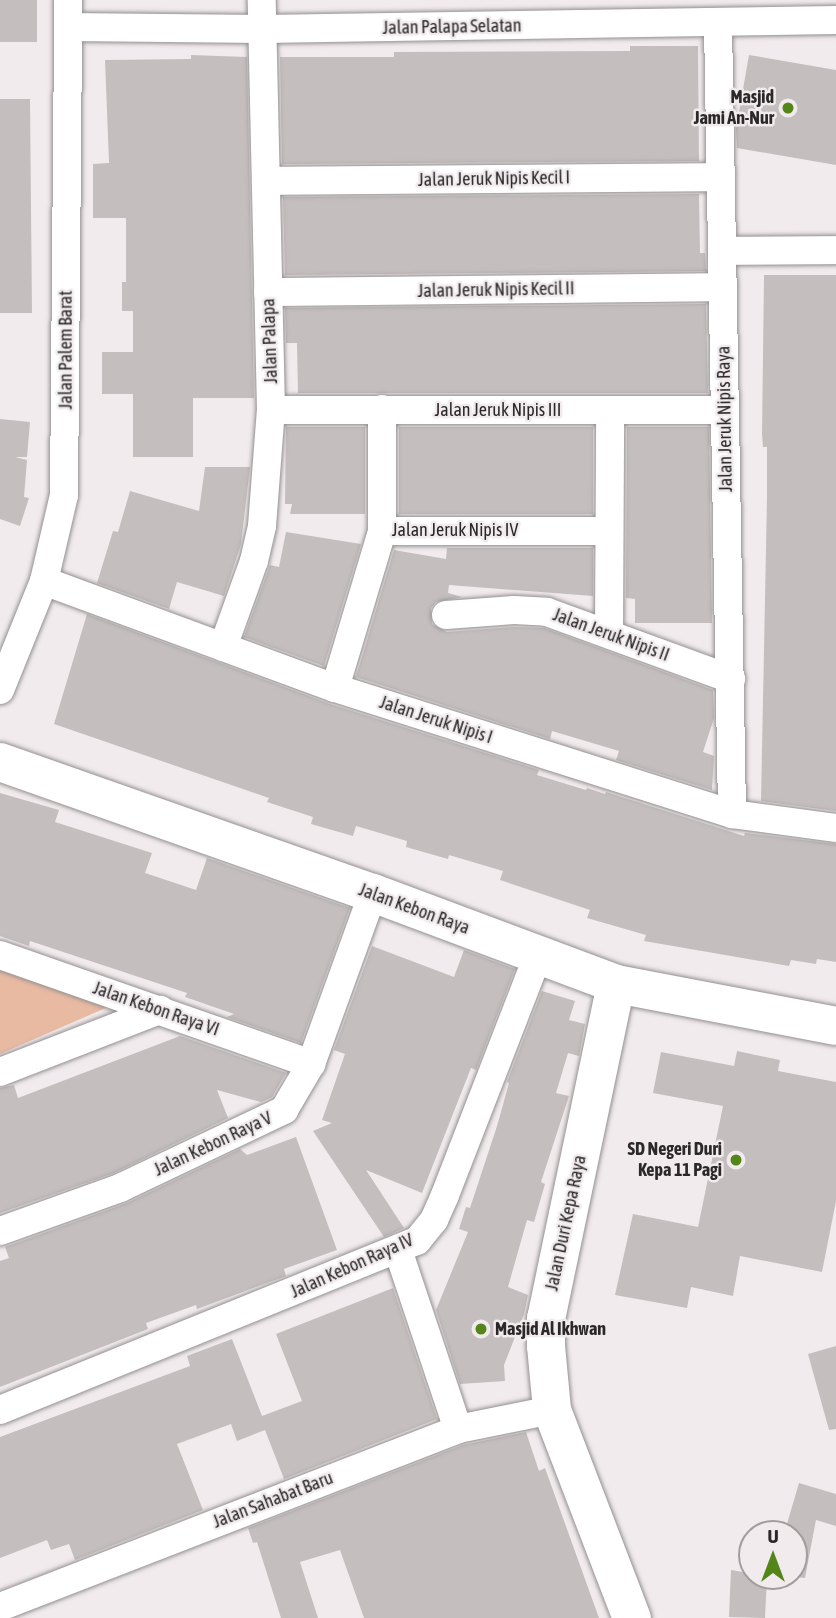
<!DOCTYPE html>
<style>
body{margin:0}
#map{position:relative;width:836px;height:1618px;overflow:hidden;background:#f1ebed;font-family:"Asap Condensed",sans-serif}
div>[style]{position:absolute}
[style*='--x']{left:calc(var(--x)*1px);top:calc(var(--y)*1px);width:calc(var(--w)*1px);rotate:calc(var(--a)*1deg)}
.green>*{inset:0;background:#e8baa2}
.building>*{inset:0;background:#c4bfbe}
.roads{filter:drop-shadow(0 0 2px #948f90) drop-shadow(0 0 2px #948f90)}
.street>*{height:28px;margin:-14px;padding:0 14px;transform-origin:14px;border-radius:14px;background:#fff}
.secondary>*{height:38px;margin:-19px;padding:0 19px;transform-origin:19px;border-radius:19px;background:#fff}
.dots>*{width:19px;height:19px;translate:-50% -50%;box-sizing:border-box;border:4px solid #f1ebed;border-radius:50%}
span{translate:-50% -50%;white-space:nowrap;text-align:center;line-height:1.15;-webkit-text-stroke:5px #f1ebed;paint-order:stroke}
.street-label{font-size:18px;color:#2a2829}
.poi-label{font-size:18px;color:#2a2829;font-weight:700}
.right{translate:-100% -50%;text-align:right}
.left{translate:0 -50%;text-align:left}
.north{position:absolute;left:738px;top:1520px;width:70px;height:70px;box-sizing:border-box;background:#f1ebed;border:2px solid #a19d9f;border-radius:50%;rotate:0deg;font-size:19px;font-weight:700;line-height:28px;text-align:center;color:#2a2829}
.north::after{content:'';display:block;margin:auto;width:24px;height:32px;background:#548518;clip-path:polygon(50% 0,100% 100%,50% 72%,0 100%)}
</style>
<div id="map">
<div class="green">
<div style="clip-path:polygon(0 965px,108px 1007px,0 1054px)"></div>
</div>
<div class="building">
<div style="clip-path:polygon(0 0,37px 0,37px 42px,0 42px)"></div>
<div style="clip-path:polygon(630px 46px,698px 46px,699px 161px,282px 164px,280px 57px,394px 57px,394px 52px,630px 51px)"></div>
<div style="clip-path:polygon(191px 55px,247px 57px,254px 398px,193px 398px,193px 457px,133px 457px,133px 394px,102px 394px,102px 352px,133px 352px,133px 311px,122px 311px,122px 282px,126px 282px,126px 218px,93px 218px,93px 164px,109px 163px,105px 60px,191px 59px)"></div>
<div style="clip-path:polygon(749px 55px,836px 70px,836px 165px,737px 148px,736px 129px)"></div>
<div style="clip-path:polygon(0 99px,30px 99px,32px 313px,0 313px)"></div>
<div style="clip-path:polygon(699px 194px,700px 253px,705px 253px,706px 271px,285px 275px,283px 197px)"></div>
<div style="clip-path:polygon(764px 275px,836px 275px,836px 811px,761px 801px,767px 497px,767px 447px,763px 447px,762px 434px)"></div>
<div style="clip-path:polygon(706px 304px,708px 393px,298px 393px,297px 343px,286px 343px,285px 308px)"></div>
<div style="clip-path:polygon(0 419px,30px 422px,27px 457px,15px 457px,27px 460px,24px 497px,29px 498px,20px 526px,0 519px)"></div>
<div style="clip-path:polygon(286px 427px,365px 427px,365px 514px,290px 514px,292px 504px,285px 504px)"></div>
<div style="clip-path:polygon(399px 427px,593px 427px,593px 514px,399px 514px)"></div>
<div style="clip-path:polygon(627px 427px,709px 427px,712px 623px,635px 623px,635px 599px,626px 598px)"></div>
<div style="clip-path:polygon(205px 467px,250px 467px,241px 544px,224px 596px,177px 582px,169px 609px,97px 583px,113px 531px,118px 532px,130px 491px,199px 511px)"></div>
<div style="clip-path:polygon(286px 532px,361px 544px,324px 666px,244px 637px,270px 565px,279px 567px)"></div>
<div style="clip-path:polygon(447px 548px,593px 548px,593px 596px,449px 585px,448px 593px,462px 597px,436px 602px,431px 608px,432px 624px,447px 632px,514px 627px,544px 628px,713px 690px,714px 718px,703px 752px,714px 756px,712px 790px,616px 760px,619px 751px,552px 731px,550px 739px,356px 677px,394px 550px,446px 559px)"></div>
<div style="clip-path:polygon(87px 614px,330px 704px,539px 770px,537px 775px,586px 790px,587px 788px,605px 794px,606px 792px,744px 836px,745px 833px,836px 844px,836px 962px,817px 959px,816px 964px,791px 960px,789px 966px,644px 941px,646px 935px,587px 918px,590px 910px,500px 880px,503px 871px,449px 855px,448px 859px,406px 847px,407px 841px,356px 826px,353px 836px,311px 824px,313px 817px,267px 802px,269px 798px,54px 724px)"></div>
<div style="clip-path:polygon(0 793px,59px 810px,55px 822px,152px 853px,145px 873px,196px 890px,207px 858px,350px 908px,301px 1043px,227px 1017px,234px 1014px,185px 997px,187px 993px,30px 941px,29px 946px,0 936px)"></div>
<div style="clip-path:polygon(372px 946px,454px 977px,464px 950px,515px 969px,476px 1070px,471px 1068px,422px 1193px,366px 1170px,404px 1228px,384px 1237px,313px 1131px,332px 1123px,322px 1120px,345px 1054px,334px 1050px)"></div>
<div style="clip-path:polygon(542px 991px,575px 1001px,569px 1020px,585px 1024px,579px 1056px,568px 1053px,556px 1093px,569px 1096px,541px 1182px,545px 1184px,534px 1222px,527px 1220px,508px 1287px,528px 1295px,524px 1314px,504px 1365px,505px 1381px,460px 1384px,436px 1310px,468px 1232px,459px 1229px,466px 1207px,470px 1208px,497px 1126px,509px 1083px,507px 1082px)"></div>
<div style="clip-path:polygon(180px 1036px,286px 1073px,272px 1097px,261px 1102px,217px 1090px,228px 1118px,114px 1173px,0 1213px,0 1088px,14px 1085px,18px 1098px)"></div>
<div style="clip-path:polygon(737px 1051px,780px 1060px,778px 1071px,836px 1082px,836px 1201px,822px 1272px,740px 1256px,733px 1296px,691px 1287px,687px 1308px,615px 1295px,633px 1214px,698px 1227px,723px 1106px,653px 1093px,661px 1052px,734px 1066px)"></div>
<div style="clip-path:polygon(296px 1137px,337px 1250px,284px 1269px,286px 1276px,197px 1309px,196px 1305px,146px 1323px,148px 1329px,0 1387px,0 1261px,9px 1258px,5px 1247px,127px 1203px,240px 1149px,247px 1155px)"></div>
<div style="clip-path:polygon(393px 1288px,437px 1419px,284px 1479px,265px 1430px,237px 1441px,231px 1424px,177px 1444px,203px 1510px,75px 1560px,69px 1544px,51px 1550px,47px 1540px,0 1558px,0 1437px,190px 1366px,187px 1356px,232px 1339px,262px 1416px,302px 1401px,276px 1334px)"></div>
<div style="clip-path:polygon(836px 1346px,836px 1429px,829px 1430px,808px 1354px)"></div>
<div style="clip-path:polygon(526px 1432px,539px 1471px,545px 1468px,599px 1618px,364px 1618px,340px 1550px,300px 1562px,318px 1618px,281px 1618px,257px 1542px,253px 1543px,248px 1528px,463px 1445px)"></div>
<div style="clip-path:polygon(799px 1483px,836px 1494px,836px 1526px,816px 1520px,805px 1578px,794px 1577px,794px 1534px,784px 1534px)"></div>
<div style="clip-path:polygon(731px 1570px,767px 1576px,765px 1618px,729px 1617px)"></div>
</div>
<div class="roads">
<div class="street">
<div style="--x:718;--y:24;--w:790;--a:88.98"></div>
<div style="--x:68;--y:27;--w:195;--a:0.6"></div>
<div style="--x:263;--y:29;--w:573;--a:-0.9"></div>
<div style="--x:267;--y:181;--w:454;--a:-0.5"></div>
<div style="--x:723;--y:251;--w:113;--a:-0.5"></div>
<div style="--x:268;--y:292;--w:455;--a:-0.6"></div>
<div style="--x:271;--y:410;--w:454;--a:0"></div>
<div style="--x:382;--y:531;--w:227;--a:0"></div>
<div style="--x:44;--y:581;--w:310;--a:20.2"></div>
<div style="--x:335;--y:688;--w:417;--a:17.6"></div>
<div style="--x:732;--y:814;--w:105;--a:7.7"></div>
<div style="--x:446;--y:615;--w:68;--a:-4.2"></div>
<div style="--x:514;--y:610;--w:33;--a:3"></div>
<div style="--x:547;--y:612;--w:196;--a:20"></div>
<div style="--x:609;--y:633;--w:222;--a:-89.7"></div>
<div style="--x:223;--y:647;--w:91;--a:-70.2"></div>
<div style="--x:254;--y:561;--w:36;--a:-77"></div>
<div style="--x:262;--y:526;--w:116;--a:-85.6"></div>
<div style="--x:271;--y:410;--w:410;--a:-91.3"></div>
<div style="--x:335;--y:688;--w:164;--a:-73.3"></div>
<div style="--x:382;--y:531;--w:122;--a:-90"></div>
<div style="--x:0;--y:690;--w:118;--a:-68"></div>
<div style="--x:44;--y:581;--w:88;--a:-76.9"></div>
<div style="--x:64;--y:495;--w:495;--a:-89.5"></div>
<div style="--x:0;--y:955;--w:330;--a:19.3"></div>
<div style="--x:0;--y:1072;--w:172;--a:-21.2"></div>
<div style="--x:0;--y:1231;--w:127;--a:-19.7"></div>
<div style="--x:120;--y:1188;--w:182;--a:-25.4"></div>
<div style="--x:284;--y:1110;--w:53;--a:-59.6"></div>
<div style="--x:311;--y:1064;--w:182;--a:-70.1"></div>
<div style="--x:398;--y:1250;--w:189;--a:71.5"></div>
<div style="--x:0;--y:1410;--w:450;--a:-22.1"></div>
<div style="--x:417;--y:1241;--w:27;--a:-51"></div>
<div style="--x:434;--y:1220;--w:27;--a:-66"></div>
<div style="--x:445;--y:1195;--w:257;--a:-68.8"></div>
<div style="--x:0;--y:1607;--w:491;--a:-21.2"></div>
<div style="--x:458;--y:1429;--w:96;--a:-11.4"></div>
</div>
<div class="secondary">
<div style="--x:0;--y:762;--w:395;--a:19.4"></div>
<div style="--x:373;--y:893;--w:259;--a:20.5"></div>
<div style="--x:616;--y:984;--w:224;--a:10.8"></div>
<div style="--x:616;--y:984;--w:341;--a:101.8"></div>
<div style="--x:546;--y:1318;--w:28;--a:90"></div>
<div style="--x:546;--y:1346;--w:64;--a:84.6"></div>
<div style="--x:552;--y:1410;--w:223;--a:69"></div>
</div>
</div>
<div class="dots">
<div style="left:788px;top:108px;background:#548518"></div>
<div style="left:736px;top:1160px;background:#548518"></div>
<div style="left:481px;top:1329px;background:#548518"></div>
</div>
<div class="street-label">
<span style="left:452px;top:27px;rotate:-1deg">Jalan Palapa Selatan</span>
<span style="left:494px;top:179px;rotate:-1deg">Jalan Jeruk Nipis Kecil I</span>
<span style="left:496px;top:290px;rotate:-1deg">Jalan Jeruk Nipis Kecil II</span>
<span style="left:270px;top:341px;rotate:-92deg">Jalan Palapa</span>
<span style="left:66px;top:350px;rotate:-90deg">Jalan Palem Barat</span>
<span style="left:498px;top:410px">Jalan Jeruk Nipis III</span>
<span style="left:725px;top:419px;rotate:-91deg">Jalan Jeruk Nipis Raya</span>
<span style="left:455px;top:530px">Jalan Jeruk Nipis IV</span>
<span style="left:611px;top:635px;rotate:20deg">Jalan Jeruk Nipis II</span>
<span style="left:436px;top:720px;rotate:18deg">Jalan Jeruk Nipis I</span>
<span style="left:414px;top:909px;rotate:20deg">Jalan Kebon Raya</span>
<span style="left:156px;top:1009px;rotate:19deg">Jalan Kebon Raya VI</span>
<span style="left:213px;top:1144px;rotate:-25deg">Jalan Kebon Raya V</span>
<span style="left:566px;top:1223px;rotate:-78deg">Jalan Duri Kepa Raya</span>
<span style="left:352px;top:1266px;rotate:-24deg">Jalan Kebon Raya IV</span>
<span style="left:273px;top:1500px;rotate:-21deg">Jalan Sahabat Baru</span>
</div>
<div class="poi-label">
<span class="right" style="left:774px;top:108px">Masjid<br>Jami An-Nur</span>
<span class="right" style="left:722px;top:1160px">SD Negeri Duri<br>Kepa 11 Pagi</span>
<span class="left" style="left:495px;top:1329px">Masjid Al Ikhwan</span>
</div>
<div class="north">U</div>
</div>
